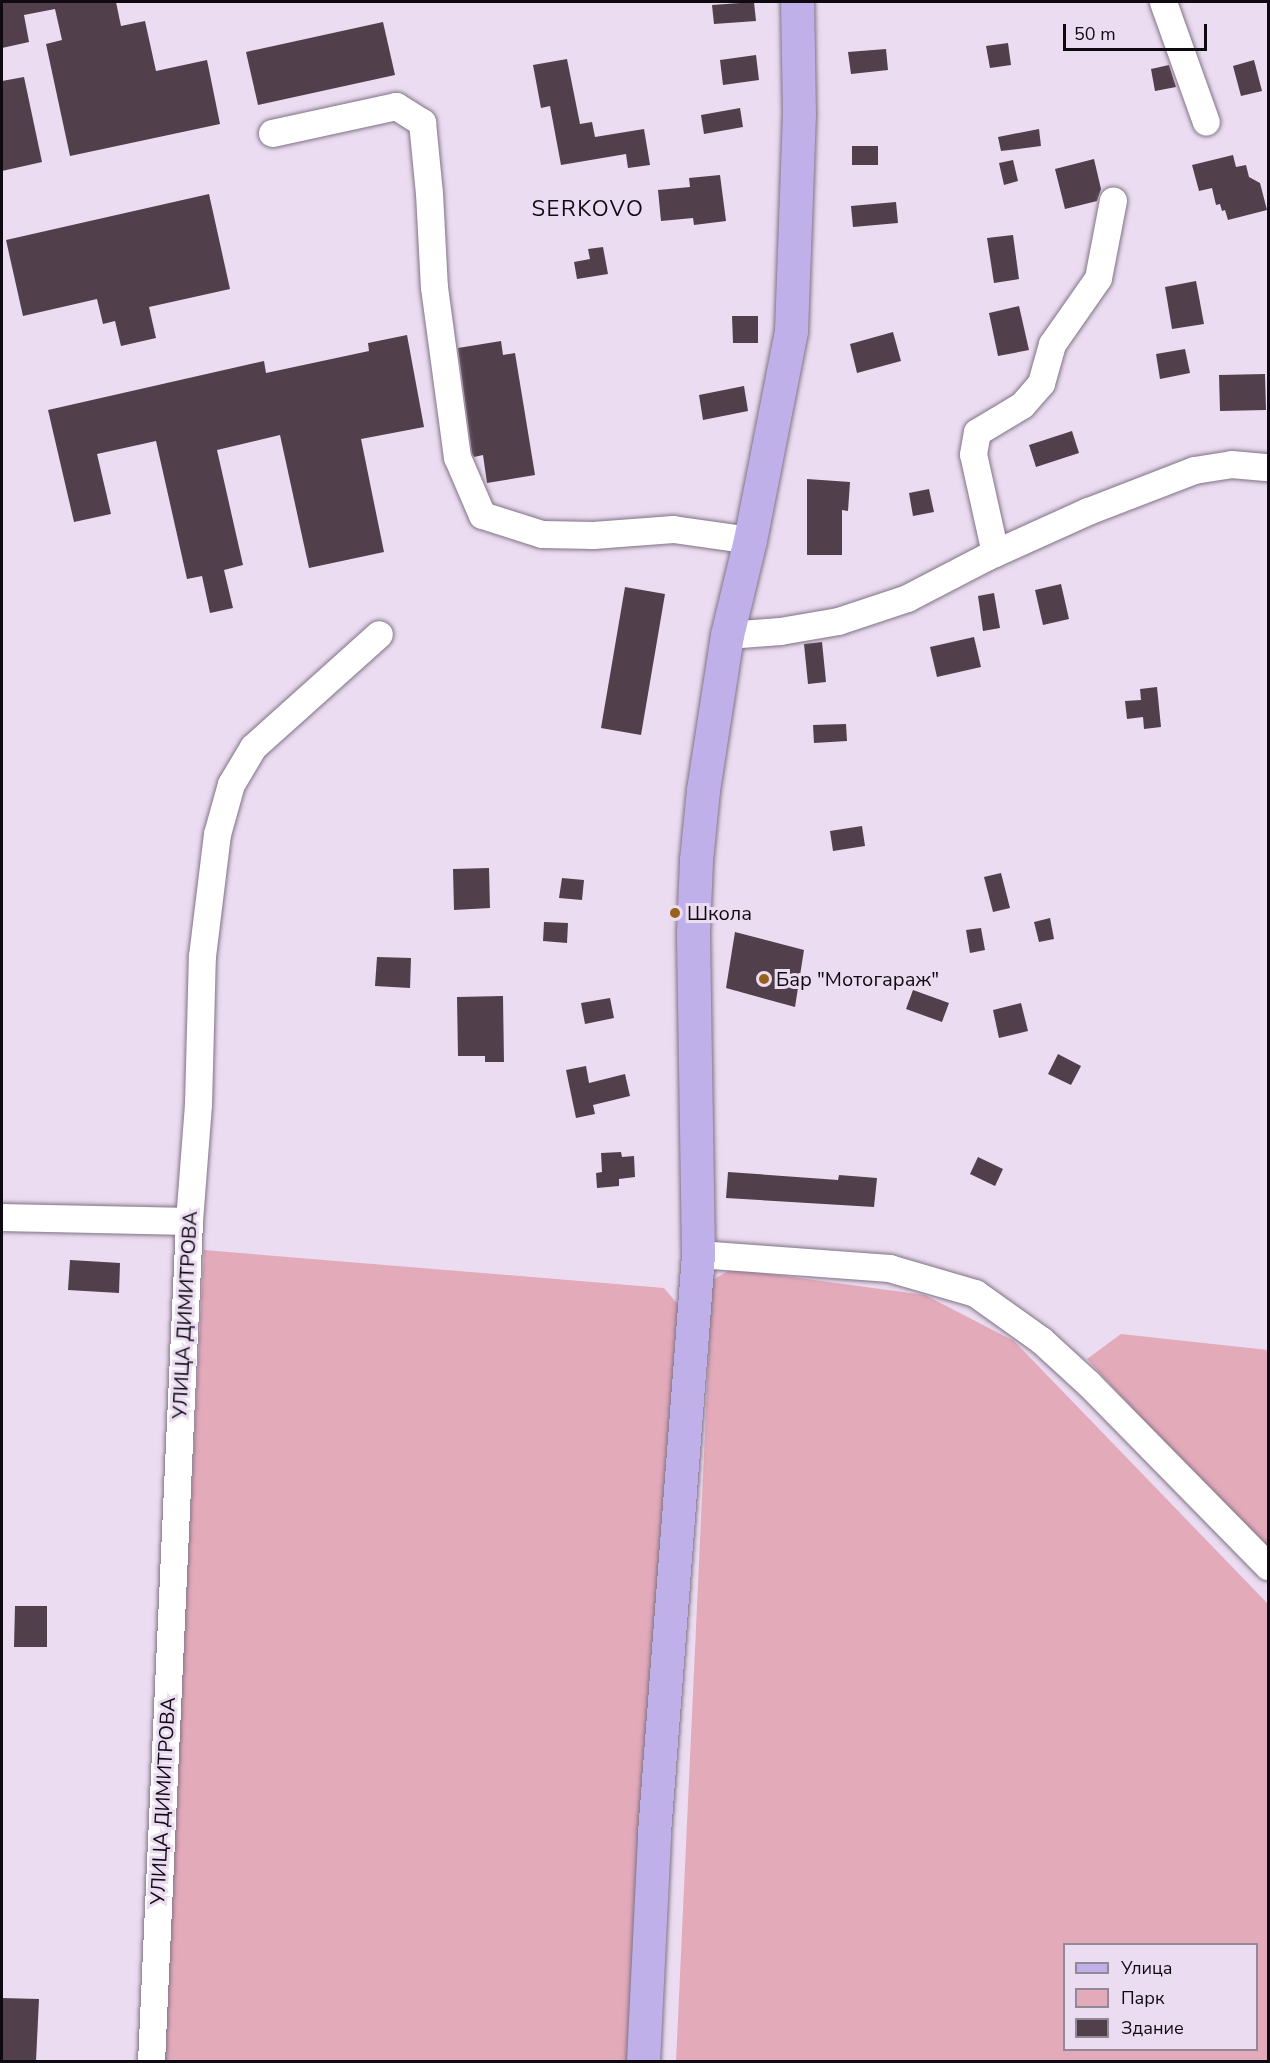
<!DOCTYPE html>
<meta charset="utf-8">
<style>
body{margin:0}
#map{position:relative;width:1270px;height:2063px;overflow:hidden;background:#ebdcf1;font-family:"Nunito Sans",sans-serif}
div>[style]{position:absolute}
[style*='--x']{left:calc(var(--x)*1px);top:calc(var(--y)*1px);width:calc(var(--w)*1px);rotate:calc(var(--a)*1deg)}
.green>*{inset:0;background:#e3aaba}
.building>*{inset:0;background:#513f4b}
.roads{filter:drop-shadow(0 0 2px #807385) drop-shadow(0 0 2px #807385)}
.minor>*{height:27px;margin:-13.5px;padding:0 13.5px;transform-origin:13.5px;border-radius:13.5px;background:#fff}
.major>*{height:33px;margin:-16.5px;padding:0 16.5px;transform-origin:16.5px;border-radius:16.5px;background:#bfb0ea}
.dots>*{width:16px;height:16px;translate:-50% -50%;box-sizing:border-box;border:3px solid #ebdcf1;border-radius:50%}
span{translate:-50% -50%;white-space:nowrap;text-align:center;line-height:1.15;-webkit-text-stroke:6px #ebdcf1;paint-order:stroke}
.poi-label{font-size:20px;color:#0f0a11}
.left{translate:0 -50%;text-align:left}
.street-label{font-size:20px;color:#0f0a11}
.quarter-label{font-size:22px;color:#0f0a11;letter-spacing:1.5px}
.frame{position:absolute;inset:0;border:3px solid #0f0a11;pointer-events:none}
.legend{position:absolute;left:1063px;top:1943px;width:195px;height:108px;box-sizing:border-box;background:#ebdcf1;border:2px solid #938897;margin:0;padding:8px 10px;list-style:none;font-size:18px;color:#0f0a11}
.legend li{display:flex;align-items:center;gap:12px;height:30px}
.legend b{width:30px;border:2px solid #938897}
.scale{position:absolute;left:1063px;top:24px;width:144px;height:27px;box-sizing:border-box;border:3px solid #0f0a11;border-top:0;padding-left:8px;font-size:18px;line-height:21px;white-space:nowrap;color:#0f0a11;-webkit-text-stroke:4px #ebdcf1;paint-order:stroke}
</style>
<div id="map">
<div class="green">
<div style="clip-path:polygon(204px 1250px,664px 1288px,690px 1319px,630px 2061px,162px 2062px)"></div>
<div style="clip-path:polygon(evenodd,732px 1269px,925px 1295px,1014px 1341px,1268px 1604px,1268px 2061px,676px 2062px,712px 1280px,732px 1269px,1064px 1944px,1256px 1944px,1256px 2050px,1064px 2050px,1064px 1944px)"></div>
<div style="clip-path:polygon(1121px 1334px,1268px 1350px,1268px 1556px,1087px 1359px)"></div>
</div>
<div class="building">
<div style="clip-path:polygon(2px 2px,116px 2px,121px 26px,145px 21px,156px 71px,207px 60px,220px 124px,70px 156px,46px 44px,62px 40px,55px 9px,24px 15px,29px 42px,2px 48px)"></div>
<div style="clip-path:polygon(754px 2px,756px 21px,714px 24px,712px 5px)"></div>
<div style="clip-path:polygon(383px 22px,395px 75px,258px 105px,246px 52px)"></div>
<div style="clip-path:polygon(1008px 43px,1011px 65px,990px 68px,986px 46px)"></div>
<div style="clip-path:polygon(886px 49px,888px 70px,851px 74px,848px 52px)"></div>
<div style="clip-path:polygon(756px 55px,759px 80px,723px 85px,720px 60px)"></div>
<div style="clip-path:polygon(567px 59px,580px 124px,592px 122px,595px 137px,644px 129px,650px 165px,628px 168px,626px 154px,561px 165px,550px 106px,541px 108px,533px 65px)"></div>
<div style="clip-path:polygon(1254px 60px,1262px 91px,1241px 96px,1233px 66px)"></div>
<div style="clip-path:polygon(1169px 65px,1176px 87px,1155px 91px,1151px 69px)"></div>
<div style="clip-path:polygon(24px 77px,42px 162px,2px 171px,2px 81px)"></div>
<div style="clip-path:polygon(740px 108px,743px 127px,704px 134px,701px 115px)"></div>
<div style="clip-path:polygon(1039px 129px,1041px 146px,1001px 151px,998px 137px)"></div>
<div style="clip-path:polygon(852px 146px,878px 146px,878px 165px,852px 165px)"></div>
<div style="clip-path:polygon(1233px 155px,1236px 167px,1246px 165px,1249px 177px,1260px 183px,1267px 210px,1228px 220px,1225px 210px,1222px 211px,1220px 204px,1216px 205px,1212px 188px,1199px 191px,1192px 165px)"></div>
<div style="clip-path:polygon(1094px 159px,1101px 189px,1097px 201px,1065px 209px,1055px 169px)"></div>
<div style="clip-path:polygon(1013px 160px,1018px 181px,1004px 185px,999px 163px)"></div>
<div style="clip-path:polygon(720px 175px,726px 221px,694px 225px,693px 218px,661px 221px,658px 190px,690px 187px,689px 178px)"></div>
<div style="clip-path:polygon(209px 194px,230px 289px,149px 307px,156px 338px,121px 346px,115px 321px,103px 324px,97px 299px,23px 316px,6px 240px)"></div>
<div style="clip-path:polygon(896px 202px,898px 223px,853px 227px,851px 206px)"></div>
<div style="clip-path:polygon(1013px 235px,1019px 279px,994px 283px,987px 238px)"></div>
<div style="clip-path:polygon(603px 247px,608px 274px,577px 279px,574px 262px,590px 259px,588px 249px)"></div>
<div style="clip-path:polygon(1196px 281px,1204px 324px,1172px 329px,1165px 287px)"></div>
<div style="clip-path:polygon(1019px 306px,1029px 350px,998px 356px,989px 313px)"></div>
<div style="clip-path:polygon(732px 316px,758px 316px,758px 343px,733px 343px)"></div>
<div style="clip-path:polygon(893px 332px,901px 361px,857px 373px,850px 344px)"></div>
<div style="clip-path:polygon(407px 335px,424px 427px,361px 439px,384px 552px,309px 568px,280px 435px,217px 450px,243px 565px,224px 570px,233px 608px,210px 613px,202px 576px,187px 579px,156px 441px,97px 454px,111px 514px,74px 522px,48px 410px,264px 361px,266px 373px,369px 351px,368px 343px)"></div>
<div style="clip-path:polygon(501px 341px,503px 355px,515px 353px,535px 475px,487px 483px,483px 455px,474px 457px,472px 453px,458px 348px)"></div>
<div style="clip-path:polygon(1185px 349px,1190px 373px,1160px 379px,1156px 354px)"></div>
<div style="clip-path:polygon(1265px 374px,1266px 410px,1220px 411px,1219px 375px)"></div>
<div style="clip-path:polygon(744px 386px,748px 411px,703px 420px,699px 395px)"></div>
<div style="clip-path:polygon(1072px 431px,1079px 453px,1036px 467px,1029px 445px)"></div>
<div style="clip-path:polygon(807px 479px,850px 482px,848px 511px,842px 510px,842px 555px,807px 555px)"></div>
<div style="clip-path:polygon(929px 489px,934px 512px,913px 516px,909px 493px)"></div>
<div style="clip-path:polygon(1061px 584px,1069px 619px,1043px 625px,1035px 590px)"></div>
<div style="clip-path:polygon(625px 587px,665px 594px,641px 735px,601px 728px)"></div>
<div style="clip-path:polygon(994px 593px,1000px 628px,983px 631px,978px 596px)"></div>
<div style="clip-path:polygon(974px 637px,981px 667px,937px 677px,930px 647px)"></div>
<div style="clip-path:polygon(822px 642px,826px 682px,808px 684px,804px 644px)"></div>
<div style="clip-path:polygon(1157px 687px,1161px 727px,1144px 729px,1143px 717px,1127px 719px,1125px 701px,1141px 700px,1140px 689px)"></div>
<div style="clip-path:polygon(846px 724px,847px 741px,814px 743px,813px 725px)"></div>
<div style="clip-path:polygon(862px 826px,865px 846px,833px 851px,830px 831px)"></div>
<div style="clip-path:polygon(489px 868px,490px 908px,454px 910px,453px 869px)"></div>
<div style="clip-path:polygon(1001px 873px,1010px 908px,993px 912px,984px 877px)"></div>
<div style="clip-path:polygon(562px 878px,584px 880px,582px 900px,559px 898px)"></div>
<div style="clip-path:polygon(1050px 918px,1054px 939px,1039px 942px,1034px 922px)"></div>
<div style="clip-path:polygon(544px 922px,568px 923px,567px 943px,543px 941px)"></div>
<div style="clip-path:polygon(981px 928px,985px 950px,970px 953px,966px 930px)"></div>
<div style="clip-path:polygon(735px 932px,804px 950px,795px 1007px,726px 988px)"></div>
<div style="clip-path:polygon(377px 957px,411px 958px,410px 988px,375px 986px)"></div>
<div style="clip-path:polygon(913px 990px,949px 1003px,942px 1022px,906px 1009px)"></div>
<div style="clip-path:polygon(503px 996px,504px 1062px,485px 1062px,485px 1056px,458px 1056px,457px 997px)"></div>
<div style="clip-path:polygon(610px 998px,614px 1018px,585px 1024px,581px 1003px)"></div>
<div style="clip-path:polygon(1021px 1003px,1028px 1031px,999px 1038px,993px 1010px)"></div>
<div style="clip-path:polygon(1058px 1054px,1081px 1066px,1071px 1085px,1048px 1074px)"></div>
<div style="clip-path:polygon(586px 1066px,589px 1083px,625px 1074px,630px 1096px,593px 1105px,595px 1114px,576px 1118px,566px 1070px)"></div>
<div style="clip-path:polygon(621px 1152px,622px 1157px,634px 1156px,635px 1177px,619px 1179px,619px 1186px,597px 1188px,596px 1173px,602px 1172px,601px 1153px)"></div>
<div style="clip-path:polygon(978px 1157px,1003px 1169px,995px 1186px,970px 1174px)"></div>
<div style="clip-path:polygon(728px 1172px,838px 1180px,839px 1175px,877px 1178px,874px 1207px,726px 1198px)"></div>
<div style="clip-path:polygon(70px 1260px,120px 1263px,119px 1293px,68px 1290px)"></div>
<div style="clip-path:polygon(15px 1606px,47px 1606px,47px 1647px,14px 1647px)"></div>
<div style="clip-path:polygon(2px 1998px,39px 1999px,36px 2061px,2px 2061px)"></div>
</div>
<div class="roads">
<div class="minor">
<div style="--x:1163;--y:2;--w:127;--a:70.3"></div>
<div style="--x:272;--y:133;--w:127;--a:-12.3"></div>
<div style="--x:396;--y:106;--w:31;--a:32"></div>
<div style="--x:422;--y:122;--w:71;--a:84.4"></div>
<div style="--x:429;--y:193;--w:94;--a:87"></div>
<div style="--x:434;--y:287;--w:172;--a:82.3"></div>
<div style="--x:457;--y:457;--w:63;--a:66.7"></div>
<div style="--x:482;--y:515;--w:63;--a:17.6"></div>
<div style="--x:542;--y:534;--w:51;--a:1.1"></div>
<div style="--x:593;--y:535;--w:80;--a:-4.3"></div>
<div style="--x:673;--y:529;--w:78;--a:8.1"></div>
<div style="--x:995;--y:553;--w:101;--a:-102.5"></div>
<div style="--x:973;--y:454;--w:22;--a:-80"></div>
<div style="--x:977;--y:432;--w:52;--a:-31"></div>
<div style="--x:1022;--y:405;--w:29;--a:-49"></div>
<div style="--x:1041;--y:383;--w:41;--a:-74.2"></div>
<div style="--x:1052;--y:344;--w:80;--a:-55.1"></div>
<div style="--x:1098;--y:278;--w:79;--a:-79.1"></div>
<div style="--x:727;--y:635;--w:53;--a:-4.3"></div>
<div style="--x:780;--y:631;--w:59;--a:-9.8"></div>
<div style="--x:838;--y:621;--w:73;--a:-18.4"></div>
<div style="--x:907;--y:598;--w:89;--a:-27.4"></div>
<div style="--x:986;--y:557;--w:112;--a:-24.3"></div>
<div style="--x:1088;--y:511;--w:114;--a:-21.1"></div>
<div style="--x:1194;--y:470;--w:37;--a:-9"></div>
<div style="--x:1231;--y:464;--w:37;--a:5"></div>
<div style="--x:2;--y:1217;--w:187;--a:1.2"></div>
<div style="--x:698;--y:1254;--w:192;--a:4.2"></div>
<div style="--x:889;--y:1268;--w:90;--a:16.2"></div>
<div style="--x:975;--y:1293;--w:81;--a:35.5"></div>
<div style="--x:1041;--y:1340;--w:64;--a:42.5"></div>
<div style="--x:1088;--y:1383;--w:257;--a:45.5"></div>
<div style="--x:151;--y:2062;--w:842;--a:-87.41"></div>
<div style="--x:189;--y:1221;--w:117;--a:-85.6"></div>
<div style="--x:198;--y:1104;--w:148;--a:-88.5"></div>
<div style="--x:202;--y:956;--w:123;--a:-83"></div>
<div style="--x:217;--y:834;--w:52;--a:-74.4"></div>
<div style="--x:231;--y:784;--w:43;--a:-59.3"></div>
<div style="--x:253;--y:747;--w:169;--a:-41.9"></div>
</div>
<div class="major">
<div style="--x:643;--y:2062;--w:229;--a:-87.2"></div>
<div style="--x:654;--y:1833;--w:581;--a:-85.65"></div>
<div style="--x:698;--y:1254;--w:322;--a:-90.9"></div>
<div style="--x:693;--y:932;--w:72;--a:-87.6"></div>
<div style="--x:696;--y:860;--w:70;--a:-84.3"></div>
<div style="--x:703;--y:790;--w:157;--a:-81.2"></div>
<div style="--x:727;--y:635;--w:98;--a:-76.4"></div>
<div style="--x:750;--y:540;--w:213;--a:-78.9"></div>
<div style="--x:791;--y:331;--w:217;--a:-87.9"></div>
<div style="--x:799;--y:114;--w:112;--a:-91"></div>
</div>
</div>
<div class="dots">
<div style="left:675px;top:913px;background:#98611b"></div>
<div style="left:764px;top:979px;background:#98611b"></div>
</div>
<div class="poi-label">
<span class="left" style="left:687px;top:913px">Школа</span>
<span class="left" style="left:776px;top:979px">Бар "Мотогараж"</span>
</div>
<div class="street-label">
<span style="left:185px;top:1315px;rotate:-87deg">УЛИЦА ДИМИТРОВА</span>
<span style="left:163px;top:1801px;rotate:-87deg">УЛИЦА ДИМИТРОВА</span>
</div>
<div class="quarter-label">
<span style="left:588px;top:210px">SERKOVO</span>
</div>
<div class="frame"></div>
<ul class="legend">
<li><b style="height:8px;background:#bfb0ea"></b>Улица</li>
<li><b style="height:16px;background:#e3aaba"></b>Парк</li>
<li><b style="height:16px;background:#513f4b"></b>Здание</li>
</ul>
<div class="scale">50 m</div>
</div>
